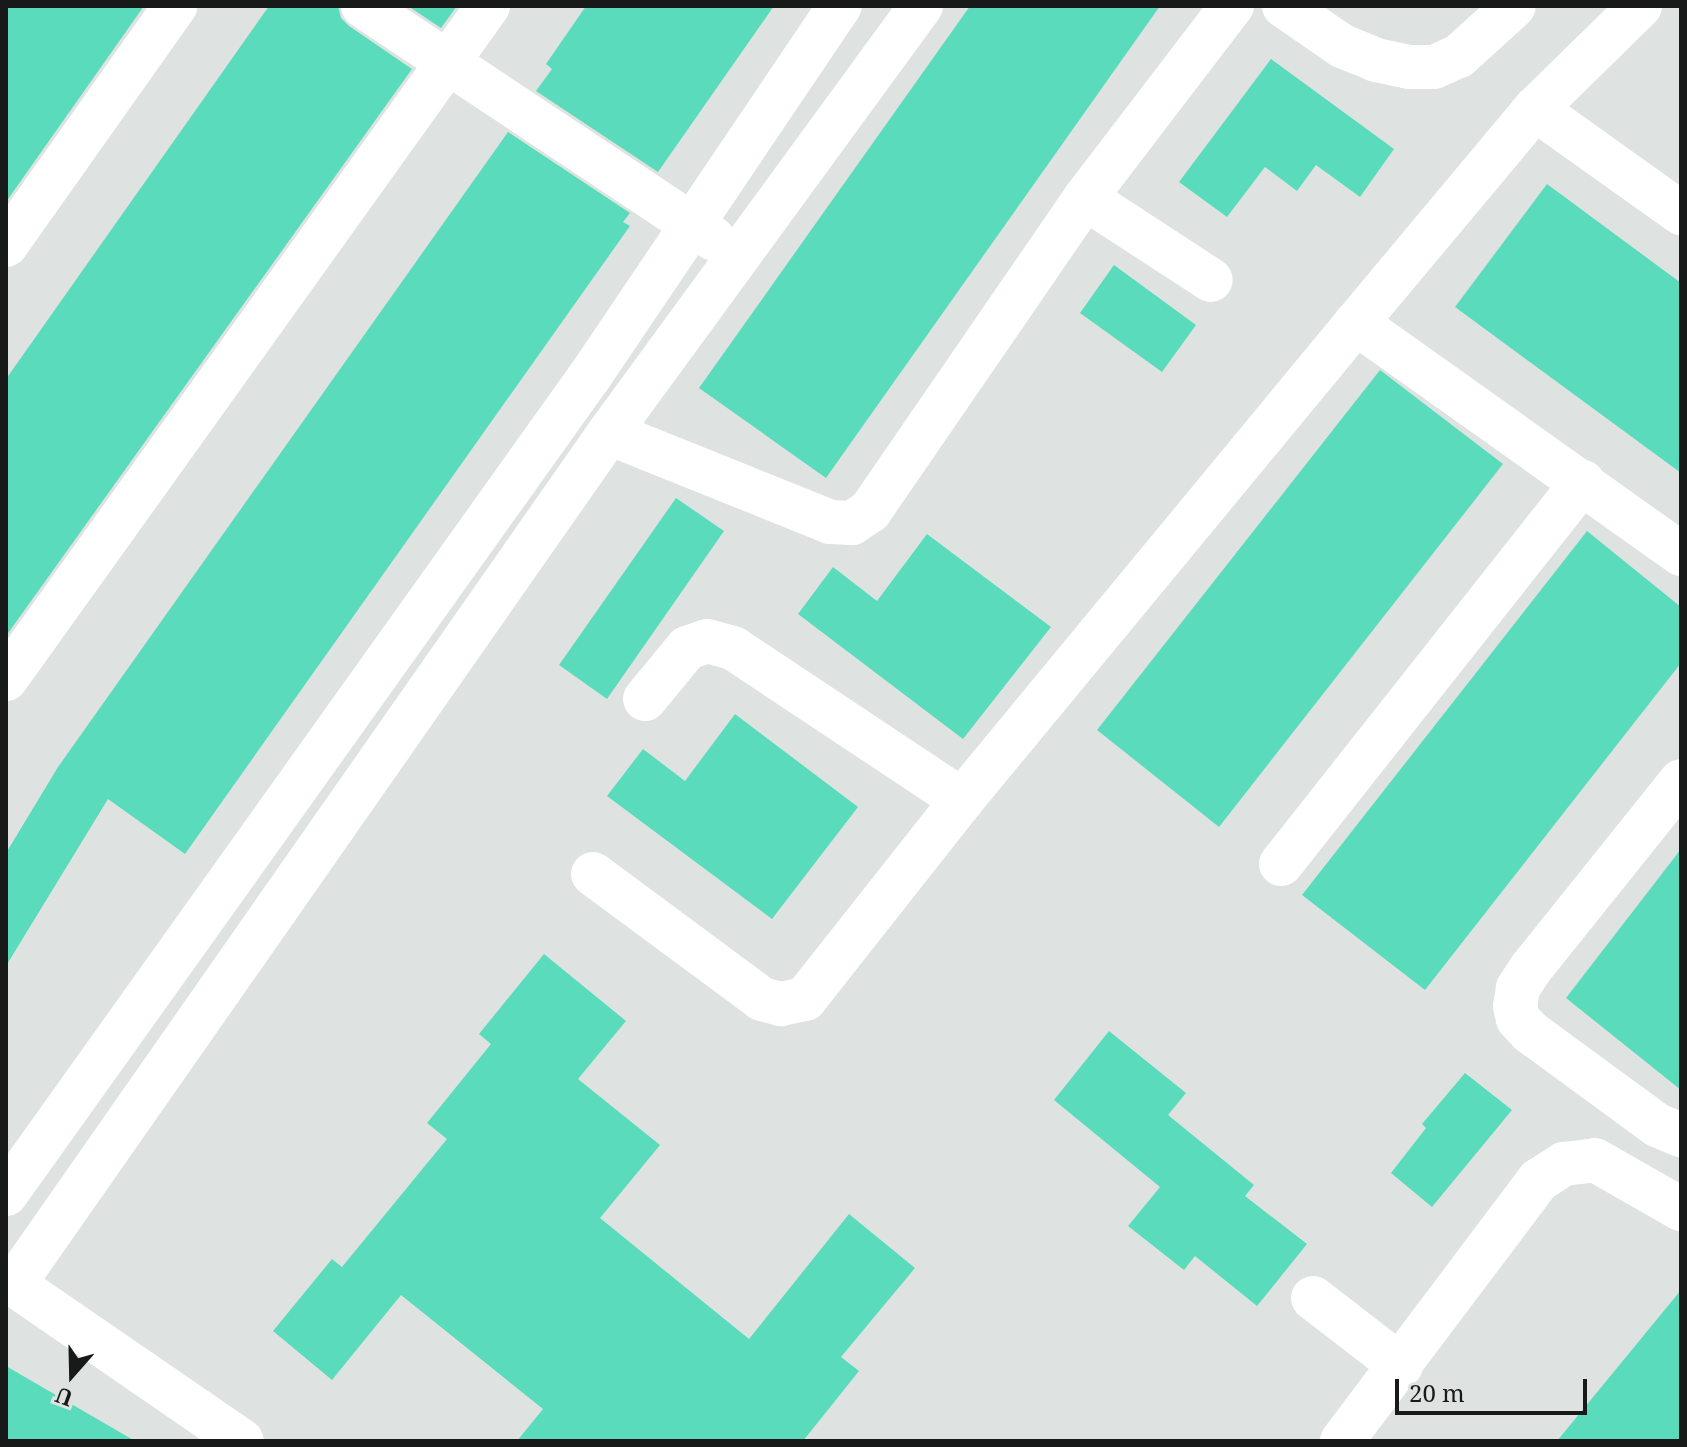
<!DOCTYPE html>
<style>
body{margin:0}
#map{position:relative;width:1687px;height:1447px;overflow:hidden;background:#dee3e1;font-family:"Noto Serif",serif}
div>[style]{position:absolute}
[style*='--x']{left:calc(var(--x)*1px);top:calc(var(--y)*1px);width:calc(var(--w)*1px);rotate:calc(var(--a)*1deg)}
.building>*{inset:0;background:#5adcbc}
.street>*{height:44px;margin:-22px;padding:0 22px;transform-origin:22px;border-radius:22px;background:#fff}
.secondary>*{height:44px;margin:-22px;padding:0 22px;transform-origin:22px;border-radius:22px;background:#fff}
span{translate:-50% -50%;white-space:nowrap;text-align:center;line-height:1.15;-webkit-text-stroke:7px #dee3e1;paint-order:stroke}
.frame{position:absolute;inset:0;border:8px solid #181919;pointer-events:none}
.north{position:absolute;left:32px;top:1335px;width:80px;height:80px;-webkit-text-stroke:6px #dee3e1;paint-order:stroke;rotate:200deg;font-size:22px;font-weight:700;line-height:32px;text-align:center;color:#181919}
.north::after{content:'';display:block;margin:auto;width:28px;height:36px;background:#181919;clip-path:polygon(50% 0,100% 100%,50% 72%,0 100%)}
.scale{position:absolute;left:1395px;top:1379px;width:192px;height:36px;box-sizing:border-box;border:4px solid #181919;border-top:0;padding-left:10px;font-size:24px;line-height:28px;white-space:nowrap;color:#181919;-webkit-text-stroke:6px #dee3e1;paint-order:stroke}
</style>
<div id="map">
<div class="building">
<div style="clip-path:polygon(6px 6px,144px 6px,6px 202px)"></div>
<div style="clip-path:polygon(269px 6px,338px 6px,341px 18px,349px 26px,412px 69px,6px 636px,6px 379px)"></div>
<div style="clip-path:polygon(408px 6px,457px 6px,441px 28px)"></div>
<div style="clip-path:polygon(586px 6px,774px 6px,658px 172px,536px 91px,552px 69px,546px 64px)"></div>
<div style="clip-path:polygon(970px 6px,1160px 6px,826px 478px,699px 388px)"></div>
<div style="clip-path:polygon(1271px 59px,1394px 149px,1360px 197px,1316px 165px,1297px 191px,1265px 167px,1227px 217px,1179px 182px)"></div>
<div style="clip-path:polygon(508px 132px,630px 213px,623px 222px,630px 226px,185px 854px,108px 799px,6px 966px,6px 853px,58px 767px)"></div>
<div style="clip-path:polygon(1547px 184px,1681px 283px,1681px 473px,1455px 307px)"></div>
<div style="clip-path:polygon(1114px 265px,1196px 325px,1162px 372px,1080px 313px)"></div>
<div style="clip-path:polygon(1380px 370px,1503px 464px,1219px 827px,1097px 730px)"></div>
<div style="clip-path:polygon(676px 498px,724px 531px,607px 699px,559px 665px)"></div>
<div style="clip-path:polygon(1587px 531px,1681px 607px,1681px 663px,1425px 990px,1302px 895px)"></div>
<div style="clip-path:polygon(927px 534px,1051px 627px,963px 739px,798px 614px,833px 567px,877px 601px)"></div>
<div style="clip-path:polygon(735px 714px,858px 807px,772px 919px,607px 796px,643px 749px,685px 781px)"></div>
<div style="clip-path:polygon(1681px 849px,1681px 1090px,1566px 998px)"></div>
<div style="clip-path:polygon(544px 954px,626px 1021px,578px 1079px,660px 1145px,600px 1218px,749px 1339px,849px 1214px,915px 1268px,841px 1357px,859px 1371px,803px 1441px,517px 1441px,543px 1409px,401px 1295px,332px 1380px,273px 1331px,332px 1259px,342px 1267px,447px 1139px,427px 1123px,491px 1044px,479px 1034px)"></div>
<div style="clip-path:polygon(1109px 1031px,1186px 1093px,1168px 1115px,1254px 1185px,1245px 1196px,1307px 1244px,1257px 1306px,1195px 1256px,1184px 1270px,1128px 1226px,1160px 1187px,1054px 1100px)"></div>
<div style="clip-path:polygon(1465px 1073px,1512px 1110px,1432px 1207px,1391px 1173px,1426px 1128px,1422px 1124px)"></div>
<div style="clip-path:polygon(1681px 1290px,1681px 1441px,1557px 1441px,1612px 1374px)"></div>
<div style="clip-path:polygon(6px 1366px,135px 1441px,6px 1441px)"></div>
</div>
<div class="street">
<div style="--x:363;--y:6;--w:421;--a:33.6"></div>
<div style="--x:1284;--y:6;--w:70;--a:34.6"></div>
<div style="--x:1342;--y:46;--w:37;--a:22"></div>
<div style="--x:1376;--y:60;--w:34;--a:12"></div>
<div style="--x:1409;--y:67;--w:25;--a:0"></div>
<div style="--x:1434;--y:67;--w:27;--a:-24"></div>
<div style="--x:1459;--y:56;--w:74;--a:-42.3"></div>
<div style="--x:1535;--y:109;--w:179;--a:35.5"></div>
<div style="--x:1085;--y:198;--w:150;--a:33.1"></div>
<div style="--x:6;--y:245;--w:293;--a:-54.7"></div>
<div style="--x:1356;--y:323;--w:279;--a:-50.1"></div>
<div style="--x:1535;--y:109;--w:147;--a:-44.4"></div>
<div style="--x:609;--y:433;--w:238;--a:21.9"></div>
<div style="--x:830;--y:522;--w:22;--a:3"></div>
<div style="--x:852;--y:523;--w:22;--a:-34"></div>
<div style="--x:870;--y:511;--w:380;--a:-55.5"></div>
<div style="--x:1085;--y:198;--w:242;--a:-52.6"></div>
<div style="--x:6;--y:679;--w:828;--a:-54.39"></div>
<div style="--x:645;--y:699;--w:66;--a:-50.5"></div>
<div style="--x:687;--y:648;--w:21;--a:-19"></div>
<div style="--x:707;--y:641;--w:27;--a:15"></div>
<div style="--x:733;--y:648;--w:275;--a:33.6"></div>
<div style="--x:1681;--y:781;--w:240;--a:128.7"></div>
<div style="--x:1531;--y:968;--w:24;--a:123"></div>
<div style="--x:1518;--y:988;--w:18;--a:99"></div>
<div style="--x:1515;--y:1006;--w:13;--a:77"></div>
<div style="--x:1518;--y:1019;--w:18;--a:47"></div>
<div style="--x:1530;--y:1032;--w:157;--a:36.2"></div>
<div style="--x:1657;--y:1125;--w:26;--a:23"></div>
<div style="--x:1281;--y:864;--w:487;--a:-51.7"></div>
<div style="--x:593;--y:874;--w:210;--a:36.5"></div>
<div style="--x:762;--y:999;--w:20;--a:15"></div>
<div style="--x:781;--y:1004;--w:25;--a:-12"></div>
<div style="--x:805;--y:999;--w:253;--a:-51.7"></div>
<div style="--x:962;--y:800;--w:619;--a:-50.44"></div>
<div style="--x:1356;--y:323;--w:399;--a:35.4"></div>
<div style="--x:6;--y:1194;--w:1005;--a:-54.48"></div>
<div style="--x:590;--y:376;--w:447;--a:-56"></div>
<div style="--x:14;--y:1284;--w:1038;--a:-55.04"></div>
<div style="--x:609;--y:433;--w:529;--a:-53.85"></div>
<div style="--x:1313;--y:1298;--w:111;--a:37.7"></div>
<div style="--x:1342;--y:1441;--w:327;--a:-53"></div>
<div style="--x:1539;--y:1180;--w:30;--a:-33"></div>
<div style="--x:1564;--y:1164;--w:31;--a:-7"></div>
<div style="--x:1595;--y:1160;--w:99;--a:29.7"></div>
</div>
<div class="secondary">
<div style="--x:6;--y:1279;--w:286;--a:34.5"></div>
</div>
<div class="frame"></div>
<div class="north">U</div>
<div class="scale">20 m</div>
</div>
